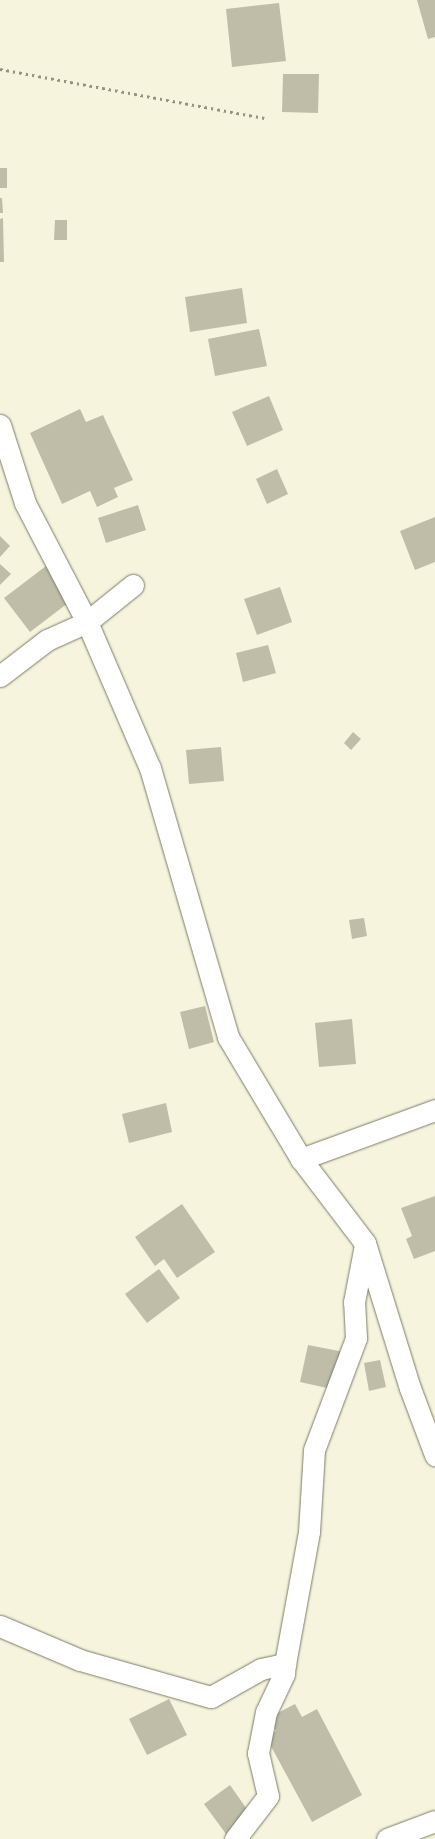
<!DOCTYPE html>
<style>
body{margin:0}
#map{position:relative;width:435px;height:1839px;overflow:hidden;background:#f6f4dd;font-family:Quicksand,sans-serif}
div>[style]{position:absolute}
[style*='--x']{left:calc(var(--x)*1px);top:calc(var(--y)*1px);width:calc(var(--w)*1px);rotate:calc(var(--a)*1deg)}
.building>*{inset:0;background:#bfbda8}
.path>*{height:3px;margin-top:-1.5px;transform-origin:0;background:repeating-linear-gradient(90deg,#949383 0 2.5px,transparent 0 6.5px)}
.roads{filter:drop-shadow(0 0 1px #7d7b67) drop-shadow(0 0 1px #7d7b67)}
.minor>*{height:21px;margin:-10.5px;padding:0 10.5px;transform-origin:10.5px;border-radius:10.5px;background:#fff}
span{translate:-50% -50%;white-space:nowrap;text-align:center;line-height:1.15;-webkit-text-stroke:4.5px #fff;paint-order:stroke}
</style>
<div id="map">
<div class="building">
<div style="clip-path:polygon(417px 0,435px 0,435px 37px,428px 39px)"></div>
<div style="clip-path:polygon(279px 3px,286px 61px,232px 67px,226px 9px)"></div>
<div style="clip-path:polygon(283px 74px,319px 74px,318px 113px,282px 112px)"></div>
<div style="clip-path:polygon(0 168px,7px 168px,7px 188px,0 188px)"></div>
<div style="clip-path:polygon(0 198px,2px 198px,3px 213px,0 213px)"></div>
<div style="clip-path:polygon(3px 218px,4px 262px,0 262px,0 219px)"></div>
<div style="clip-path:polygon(55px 220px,67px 220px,67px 240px,54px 240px)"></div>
<div style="clip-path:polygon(242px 288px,247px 323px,190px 332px,185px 297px)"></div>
<div style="clip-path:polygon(259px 329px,267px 366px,215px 376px,208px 339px)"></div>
<div style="clip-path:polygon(269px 396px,283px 430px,247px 446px,232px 412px)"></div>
<div style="clip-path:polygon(80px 409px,86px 422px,103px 415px,133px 480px,114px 488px,118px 497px,97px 507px,90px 491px,62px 504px,30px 433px)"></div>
<div style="clip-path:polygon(277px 469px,288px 494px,267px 504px,256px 479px)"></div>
<div style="clip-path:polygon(138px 505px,146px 530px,106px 543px,98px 518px)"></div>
<div style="clip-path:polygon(435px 517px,435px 562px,415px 570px,400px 531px)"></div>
<div style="clip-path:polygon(0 536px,10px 546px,0 557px)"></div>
<div style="clip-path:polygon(0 564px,11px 574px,0 585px)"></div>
<div style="clip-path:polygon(46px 566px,72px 600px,30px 632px,4px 598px)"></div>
<div style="clip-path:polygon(280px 587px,292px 622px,257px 635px,244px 599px)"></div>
<div style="clip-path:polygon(268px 645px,276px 673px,243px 682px,236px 653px)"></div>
<div style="clip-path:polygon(353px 732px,361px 739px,351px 750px,344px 743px)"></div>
<div style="clip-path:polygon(221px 747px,224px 781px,189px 784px,186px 750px)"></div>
<div style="clip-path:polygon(364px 918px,367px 936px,352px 939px,349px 920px)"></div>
<div style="clip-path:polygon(205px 1006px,214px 1042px,189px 1049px,180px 1012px)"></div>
<div style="clip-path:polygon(352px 1019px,356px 1064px,319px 1067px,315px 1023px)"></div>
<div style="clip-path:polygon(166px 1103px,172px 1132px,129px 1143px,122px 1114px)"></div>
<div style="clip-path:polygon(435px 1196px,435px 1251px,414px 1259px,406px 1239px,412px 1236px,401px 1208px)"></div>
<div style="clip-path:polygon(182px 1204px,215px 1252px,177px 1278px,164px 1259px,155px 1266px,135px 1237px)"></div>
<div style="clip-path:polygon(159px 1269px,180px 1298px,147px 1323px,125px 1294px)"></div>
<div style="clip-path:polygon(308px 1345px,344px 1352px,336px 1390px,300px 1382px)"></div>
<div style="clip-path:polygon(380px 1360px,386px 1387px,369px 1391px,364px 1363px)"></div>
<div style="clip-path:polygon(169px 1699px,187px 1735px,147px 1755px,129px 1719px)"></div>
<div style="clip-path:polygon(295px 1704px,302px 1717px,317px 1709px,362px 1795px,312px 1822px,266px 1737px,276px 1731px,268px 1718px)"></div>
<div style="clip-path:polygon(230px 1785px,251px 1815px,226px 1834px,204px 1804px)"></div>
</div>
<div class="path">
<div style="--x:0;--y:69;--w:269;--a:10.5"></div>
</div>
<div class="roads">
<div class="minor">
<div style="--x:0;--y:425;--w:82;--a:72.2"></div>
<div style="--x:25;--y:503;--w:134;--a:62.5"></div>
<div style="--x:87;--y:622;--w:159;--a:66.7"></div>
<div style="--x:150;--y:768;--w:280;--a:73.8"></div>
<div style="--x:228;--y:1037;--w:142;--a:59.1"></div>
<div style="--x:0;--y:676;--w:59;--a:-37.5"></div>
<div style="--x:47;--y:640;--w:44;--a:-24.2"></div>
<div style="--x:87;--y:622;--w:59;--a:-38.8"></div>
<div style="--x:435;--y:1110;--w:143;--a:159.9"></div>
<div style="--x:301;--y:1159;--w:106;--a:52.7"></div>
<div style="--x:365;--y:1243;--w:152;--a:72.8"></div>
<div style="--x:410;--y:1388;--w:72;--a:69.5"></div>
<div style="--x:0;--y:1626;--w:87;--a:23"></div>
<div style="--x:80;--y:1660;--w:136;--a:15.8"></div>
<div style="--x:211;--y:1697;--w:57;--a:-29.2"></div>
<div style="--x:261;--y:1669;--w:25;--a:-12"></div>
<div style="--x:285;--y:1664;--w:10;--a:96"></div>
<div style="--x:284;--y:1674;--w:42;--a:115.3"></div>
<div style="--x:266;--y:1712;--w:42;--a:101"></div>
<div style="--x:258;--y:1753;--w:44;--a:76.9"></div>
<div style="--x:268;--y:1796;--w:54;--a:127.5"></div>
<div style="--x:285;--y:1664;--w:134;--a:-79.7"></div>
<div style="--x:309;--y:1532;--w:82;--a:-86.5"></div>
<div style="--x:314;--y:1450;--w:120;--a:-69.4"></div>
<div style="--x:356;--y:1338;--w:36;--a:-93"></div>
<div style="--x:354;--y:1302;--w:58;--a:-79.1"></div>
<div style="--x:387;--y:1839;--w:51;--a:-20.6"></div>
</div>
</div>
</div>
